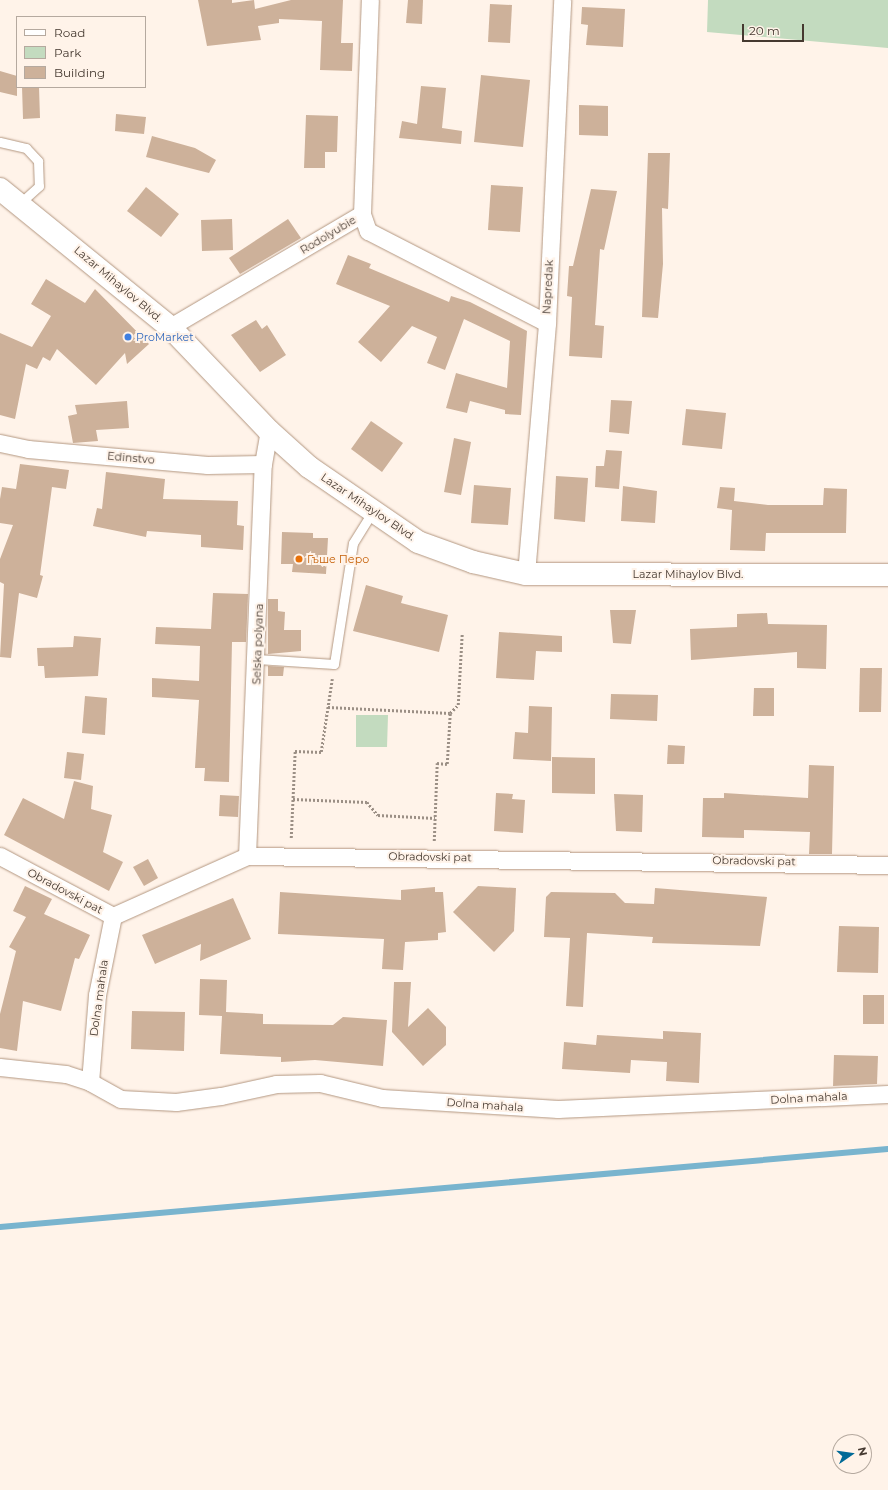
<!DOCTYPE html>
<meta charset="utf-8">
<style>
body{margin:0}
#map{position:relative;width:888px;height:1490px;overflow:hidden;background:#fff3e9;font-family:Montserrat,sans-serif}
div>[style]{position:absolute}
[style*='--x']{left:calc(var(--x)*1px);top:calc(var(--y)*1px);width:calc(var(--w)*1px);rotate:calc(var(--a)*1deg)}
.green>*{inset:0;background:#c3dbbf}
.stream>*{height:6px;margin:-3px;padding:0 3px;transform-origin:3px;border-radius:3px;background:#79b4ce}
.building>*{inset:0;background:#cdb19a}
.path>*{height:2.5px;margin-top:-1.25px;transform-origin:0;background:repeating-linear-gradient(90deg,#9b8f85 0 2px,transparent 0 4px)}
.roads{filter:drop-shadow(0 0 1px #b39781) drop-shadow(0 0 1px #b39781)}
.service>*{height:9px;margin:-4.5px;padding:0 4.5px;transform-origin:4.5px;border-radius:4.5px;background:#fff}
.minor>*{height:17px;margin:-8.5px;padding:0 8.5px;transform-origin:8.5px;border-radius:8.5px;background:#fff}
.tertiary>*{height:22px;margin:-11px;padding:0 11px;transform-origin:11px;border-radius:11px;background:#fff}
.dots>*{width:11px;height:11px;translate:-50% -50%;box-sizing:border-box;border:2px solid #fff3e9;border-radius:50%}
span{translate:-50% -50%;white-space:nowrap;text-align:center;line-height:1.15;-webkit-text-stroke:4px #fff3e9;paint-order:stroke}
.street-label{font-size:11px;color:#453930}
.shop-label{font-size:11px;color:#366cbe}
.left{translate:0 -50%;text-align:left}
.food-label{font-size:11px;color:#c56008}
.legend{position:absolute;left:16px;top:16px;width:130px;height:72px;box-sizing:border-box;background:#fff3e9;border:1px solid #b5a99f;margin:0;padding:5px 7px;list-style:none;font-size:12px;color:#453930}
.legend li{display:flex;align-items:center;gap:8px;height:20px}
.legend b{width:20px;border:1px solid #b5a99f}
.north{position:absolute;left:832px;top:1434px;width:40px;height:40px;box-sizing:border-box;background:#fff3e9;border:1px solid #b5a99f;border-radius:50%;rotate:77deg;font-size:11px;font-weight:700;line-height:16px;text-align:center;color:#453930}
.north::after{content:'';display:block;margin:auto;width:14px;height:18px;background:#016a97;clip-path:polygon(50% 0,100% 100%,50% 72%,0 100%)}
.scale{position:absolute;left:742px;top:24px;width:62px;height:18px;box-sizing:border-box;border:2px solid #453930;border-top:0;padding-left:5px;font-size:12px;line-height:14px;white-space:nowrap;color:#453930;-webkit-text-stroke:3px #fff3e9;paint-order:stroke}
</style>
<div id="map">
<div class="green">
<div style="clip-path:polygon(708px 0,888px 0,888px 48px,707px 32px)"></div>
<div style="clip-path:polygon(356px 715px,388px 715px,387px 747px,356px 747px)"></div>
</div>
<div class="stream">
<div style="--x:0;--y:1227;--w:891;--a:-5.02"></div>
</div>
<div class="building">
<div style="clip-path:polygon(198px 0,232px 0,232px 3px,254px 0,255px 9px,291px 0,343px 0,341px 43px,353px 43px,352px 71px,320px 70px,322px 21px,279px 19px,279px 23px,258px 26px,261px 40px,207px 46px)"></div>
<div style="clip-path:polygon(408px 0,423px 0,422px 24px,406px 23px)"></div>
<div style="clip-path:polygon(490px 4px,512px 5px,510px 43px,488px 42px)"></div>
<div style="clip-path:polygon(582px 7px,625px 9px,623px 47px,586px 45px,588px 25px,581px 24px)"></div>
<div style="clip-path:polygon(0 71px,17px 76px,17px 96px,0 92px)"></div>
<div style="clip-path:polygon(481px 75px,530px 80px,523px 147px,474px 142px)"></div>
<div style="clip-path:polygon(421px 86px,446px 88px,442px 128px,462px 131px,461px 144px,399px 138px,402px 121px,417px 124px)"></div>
<div style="clip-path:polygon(22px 87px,39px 87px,40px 118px,23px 119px)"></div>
<div style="clip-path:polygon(579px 105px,608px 106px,608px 136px,579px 135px)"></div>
<div style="clip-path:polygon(116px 114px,146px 117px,144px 134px,115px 131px)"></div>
<div style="clip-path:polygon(306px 115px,338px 116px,337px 152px,325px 152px,325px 168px,304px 168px)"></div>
<div style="clip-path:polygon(152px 136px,195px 148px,216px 160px,209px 173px,146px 157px)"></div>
<div style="clip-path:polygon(648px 153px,670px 153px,668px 209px,662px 208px,663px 264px,658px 318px,642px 317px)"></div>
<div style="clip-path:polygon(491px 185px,523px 187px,520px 232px,488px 230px)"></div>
<div style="clip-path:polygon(146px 187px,179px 214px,161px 237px,127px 211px)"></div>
<div style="clip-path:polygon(591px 189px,617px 191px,604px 250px,600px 249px,595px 325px,604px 326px,602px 358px,569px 356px,572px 297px,567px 296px,569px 266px,573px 266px)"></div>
<div style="clip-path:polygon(232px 219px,233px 250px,202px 251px,201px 220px)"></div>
<div style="clip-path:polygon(288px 219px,301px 238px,240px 274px,229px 258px)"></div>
<div style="clip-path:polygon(348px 255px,371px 264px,369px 268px,449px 302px,451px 296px,470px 302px,527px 331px,521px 415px,505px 414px,505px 410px,470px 401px,467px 413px,446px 408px,456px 373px,507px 388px,510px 341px,464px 319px,445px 370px,427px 363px,437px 337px,412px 326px,381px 362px,358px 342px,390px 306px,336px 284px)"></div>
<div style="clip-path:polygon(46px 279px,85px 303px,95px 289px,149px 344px,127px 364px,125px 353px,96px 385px,57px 349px,50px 361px,43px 357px,37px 369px,26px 364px,15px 419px,0 415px,0 333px,32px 347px,51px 316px,31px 304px)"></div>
<div style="clip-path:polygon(256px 320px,262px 329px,267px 325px,286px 355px,260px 372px,231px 335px)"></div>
<div style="clip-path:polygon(611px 400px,632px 401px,629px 434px,609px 432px)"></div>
<div style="clip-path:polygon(127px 401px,129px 428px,96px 430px,98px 441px,73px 443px,68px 416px,77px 414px,75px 405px)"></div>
<div style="clip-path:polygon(686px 409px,726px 413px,722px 449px,682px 445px)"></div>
<div style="clip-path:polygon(371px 421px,403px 443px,382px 472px,351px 449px)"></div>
<div style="clip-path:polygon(454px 438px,471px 442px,461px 495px,444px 492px)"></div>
<div style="clip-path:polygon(606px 450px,622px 451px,619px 489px,595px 487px,596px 466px,604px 466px)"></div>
<div style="clip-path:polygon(20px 464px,69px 470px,66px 489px,52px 487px,40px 575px,43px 576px,37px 598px,19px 593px,11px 658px,0 657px,4px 584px,0 582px,0 559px,13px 525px,0 523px,0 499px,2px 487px,16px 489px)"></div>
<div style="clip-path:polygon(106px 472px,165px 479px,163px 499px,238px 501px,237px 525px,244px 526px,243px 550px,201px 547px,201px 535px,147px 531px,146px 537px,93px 526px,97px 508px,102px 509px)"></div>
<div style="clip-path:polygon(556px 476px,588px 478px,585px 522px,554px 519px)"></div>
<div style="clip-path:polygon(474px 485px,511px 488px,508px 525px,471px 523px)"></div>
<div style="clip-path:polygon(623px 486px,657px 491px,655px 523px,621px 521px)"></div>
<div style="clip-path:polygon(720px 487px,735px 488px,734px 501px,768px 505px,823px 505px,824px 488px,847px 489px,846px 533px,766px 533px,765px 551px,730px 550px,732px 510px,717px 508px)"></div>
<div style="clip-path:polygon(282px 532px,313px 533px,313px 538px,328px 538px,326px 574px,292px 572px,293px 564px,281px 564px)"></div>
<div style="clip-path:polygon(366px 585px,403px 596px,401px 603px,448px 615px,439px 652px,353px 631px)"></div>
<div style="clip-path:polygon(213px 593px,248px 594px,246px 642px,232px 642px,229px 782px,204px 781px,205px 768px,195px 768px,199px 700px,152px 697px,152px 678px,199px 681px,200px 646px,155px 644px,156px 627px,211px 629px)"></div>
<div style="clip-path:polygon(268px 599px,278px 599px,278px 611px,285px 612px,284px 630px,301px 630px,301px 651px,268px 654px)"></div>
<div style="clip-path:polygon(610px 610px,636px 610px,631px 644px,613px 643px)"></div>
<div style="clip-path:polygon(767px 613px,768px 624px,827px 625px,826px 669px,797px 668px,797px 652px,691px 660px,690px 629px,737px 627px,737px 614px)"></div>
<div style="clip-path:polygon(499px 632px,562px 636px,562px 652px,536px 651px,534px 680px,496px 678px)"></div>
<div style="clip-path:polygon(74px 636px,101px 638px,98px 676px,45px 678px,44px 666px,38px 666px,37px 648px,73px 647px)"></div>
<div style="clip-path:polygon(268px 666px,284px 667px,283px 676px,268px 676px)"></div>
<div style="clip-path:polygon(860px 668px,882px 668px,881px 712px,859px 712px)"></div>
<div style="clip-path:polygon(754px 688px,774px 688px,774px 716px,753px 716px)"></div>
<div style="clip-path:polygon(611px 694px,658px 695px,657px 721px,610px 719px)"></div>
<div style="clip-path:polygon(85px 696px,107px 698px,105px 735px,82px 733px)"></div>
<div style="clip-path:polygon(529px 706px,552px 707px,551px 761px,513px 759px,515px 732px,528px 733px)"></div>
<div style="clip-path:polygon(668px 745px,685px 746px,684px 764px,667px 764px)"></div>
<div style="clip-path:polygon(67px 752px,84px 754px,81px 780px,64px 778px)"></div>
<div style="clip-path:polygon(552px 757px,595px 758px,595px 794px,552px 793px)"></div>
<div style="clip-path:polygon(809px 765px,834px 766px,832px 854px,809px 854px,810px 832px,744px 830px,744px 838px,702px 837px,703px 798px,724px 798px,724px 793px,808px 798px)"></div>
<div style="clip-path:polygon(74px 781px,93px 786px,91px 809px,112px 815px,103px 852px,123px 862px,109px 891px,4px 835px,23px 798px,64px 819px)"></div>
<div style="clip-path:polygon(496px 793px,513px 794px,512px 799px,525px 800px,523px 833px,494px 831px)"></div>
<div style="clip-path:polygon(614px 794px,643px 795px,642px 832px,616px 831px)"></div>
<div style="clip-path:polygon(220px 795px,239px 796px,238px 817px,219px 816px)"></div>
<div style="clip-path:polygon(148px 859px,158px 878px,144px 886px,133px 867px)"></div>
<div style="clip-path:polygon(25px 886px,52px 899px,44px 914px,90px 935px,79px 959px,75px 958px,61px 1011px,23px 1001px,17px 1051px,0 1048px,0 1014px,16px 951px,9px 947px,26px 917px,13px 911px)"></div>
<div style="clip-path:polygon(478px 886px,516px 888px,514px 931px,494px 952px,453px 912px)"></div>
<div style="clip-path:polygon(435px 887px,435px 892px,443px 892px,446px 932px,438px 933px,438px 940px,405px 942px,403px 970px,382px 969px,384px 939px,278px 934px,280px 892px,401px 900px,401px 890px)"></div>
<div style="clip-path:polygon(655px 888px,767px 897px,760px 946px,652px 943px,653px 937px,587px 933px,583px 1007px,566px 1006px,570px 938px,544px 937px,546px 897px,551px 892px,615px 893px,625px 903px,654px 904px)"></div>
<div style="clip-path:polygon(233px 898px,251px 939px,200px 961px,201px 944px,155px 964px,142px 935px)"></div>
<div style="clip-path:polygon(839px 926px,879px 927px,878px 973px,837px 972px)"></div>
<div style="clip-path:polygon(200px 979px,227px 980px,226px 1012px,263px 1014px,263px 1024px,333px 1025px,343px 1017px,387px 1020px,383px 1066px,315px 1060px,281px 1062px,281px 1057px,220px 1054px,222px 1016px,199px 1015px)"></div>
<div style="clip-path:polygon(394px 982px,411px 982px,408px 1027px,428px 1008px,446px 1027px,446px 1045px,423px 1066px,392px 1032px)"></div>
<div style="clip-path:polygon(863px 995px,884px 995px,884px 1024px,863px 1024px)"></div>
<div style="clip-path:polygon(132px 1011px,185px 1012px,184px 1051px,131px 1049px)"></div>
<div style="clip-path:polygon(663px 1031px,701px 1033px,699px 1083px,666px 1081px,667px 1062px,631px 1060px,630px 1073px,562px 1069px,564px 1042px,596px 1045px,597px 1035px,663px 1039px)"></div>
<div style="clip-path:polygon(834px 1055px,878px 1056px,877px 1084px,833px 1086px)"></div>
</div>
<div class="path">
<div style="--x:328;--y:707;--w:122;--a:2.8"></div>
<div style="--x:293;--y:799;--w:74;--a:2.3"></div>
<div style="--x:367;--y:802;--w:17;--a:50"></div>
<div style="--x:378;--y:815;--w:57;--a:3"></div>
<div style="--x:291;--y:838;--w:87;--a:-87.4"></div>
<div style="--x:295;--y:751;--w:26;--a:2"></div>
<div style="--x:321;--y:752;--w:74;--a:-81.4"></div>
<div style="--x:434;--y:841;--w:78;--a:-87.8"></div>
<div style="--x:437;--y:763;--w:10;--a:6"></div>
<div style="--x:447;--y:764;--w:51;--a:-86.6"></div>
<div style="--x:450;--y:713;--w:11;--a:-45"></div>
<div style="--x:458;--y:705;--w:72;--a:-86.8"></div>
</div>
<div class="roads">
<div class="service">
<div style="--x:0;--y:142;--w:27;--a:13"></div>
<div style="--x:26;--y:148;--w:18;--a:47"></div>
<div style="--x:38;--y:161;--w:25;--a:88"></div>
<div style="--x:39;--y:186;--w:25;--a:138"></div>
<div style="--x:257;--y:659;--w:77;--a:3.7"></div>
<div style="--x:334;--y:664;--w:122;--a:-81.1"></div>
<div style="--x:353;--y:543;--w:36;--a:-58"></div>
</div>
<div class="minor">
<div style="--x:362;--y:214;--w:18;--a:71"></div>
<div style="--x:368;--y:231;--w:201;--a:27.2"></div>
<div style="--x:170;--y:327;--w:223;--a:-30.5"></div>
<div style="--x:362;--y:214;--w:214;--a:-87.9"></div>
<div style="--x:0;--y:443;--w:29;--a:12"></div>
<div style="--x:28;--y:449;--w:180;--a:5.1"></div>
<div style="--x:207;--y:465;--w:56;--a:-1"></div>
<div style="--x:526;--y:574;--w:252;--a:-85.2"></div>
<div style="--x:547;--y:323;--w:323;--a:-87.3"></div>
<div style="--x:0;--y:856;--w:128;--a:28"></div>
<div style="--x:247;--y:856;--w:392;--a:-87.7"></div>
<div style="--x:263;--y:464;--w:34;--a:-80"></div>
<div style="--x:113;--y:916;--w:147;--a:-24.1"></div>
<div style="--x:247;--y:856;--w:641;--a:0.8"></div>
<div style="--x:0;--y:1067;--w:66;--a:6.1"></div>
<div style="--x:66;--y:1074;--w:25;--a:18"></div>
<div style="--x:90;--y:1082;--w:87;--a:-85.4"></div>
<div style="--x:97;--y:995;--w:81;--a:-78.6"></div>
<div style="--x:90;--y:1082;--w:35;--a:29"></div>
<div style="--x:121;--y:1099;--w:55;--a:3.1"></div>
<div style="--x:176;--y:1102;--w:45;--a:-7.6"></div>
<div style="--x:221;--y:1096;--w:56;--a:-12.3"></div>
<div style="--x:276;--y:1084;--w:44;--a:-1.3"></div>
<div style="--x:320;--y:1083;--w:64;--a:13.6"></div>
<div style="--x:382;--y:1098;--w:176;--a:3.6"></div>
<div style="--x:558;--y:1109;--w:330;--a:-2.6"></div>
</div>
<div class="tertiary">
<div style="--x:0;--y:189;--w:219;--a:39.1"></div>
<div style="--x:170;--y:327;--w:144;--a:46.4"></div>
<div style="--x:269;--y:431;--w:54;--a:42"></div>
<div style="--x:309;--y:467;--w:132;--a:34.5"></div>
<div style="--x:418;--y:542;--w:59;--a:20"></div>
<div style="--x:473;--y:562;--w:54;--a:12.8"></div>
<div style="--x:526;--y:574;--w:362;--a:0.2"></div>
</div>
</div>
<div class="dots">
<div style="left:128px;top:337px;background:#3f7fe0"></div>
<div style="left:299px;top:559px;background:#e8710a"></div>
</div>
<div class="street-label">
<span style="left:328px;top:235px;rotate:-31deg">Rodolyubie</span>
<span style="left:118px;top:284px;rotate:40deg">Lazar Mihaylov Blvd.</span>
<span style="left:548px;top:287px;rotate:-87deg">Napredak</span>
<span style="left:131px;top:458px;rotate:5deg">Edinstvo</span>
<span style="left:368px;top:507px;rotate:34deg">Lazar Mihaylov Blvd.</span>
<span style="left:688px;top:574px">Lazar Mihaylov Blvd.</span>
<span style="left:258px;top:644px;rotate:-88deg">Selska polyana</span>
<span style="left:430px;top:857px;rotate:1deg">Obradovski pat</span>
<span style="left:754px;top:861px;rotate:1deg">Obradovski pat</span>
<span style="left:65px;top:891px;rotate:28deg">Obradovski pat</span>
<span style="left:99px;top:998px;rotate:-82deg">Dolna mahala</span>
<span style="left:809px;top:1098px;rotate:-3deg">Dolna mahala</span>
<span style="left:485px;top:1105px;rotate:4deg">Dolna mahala</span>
</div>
<div class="shop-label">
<span class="left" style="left:136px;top:337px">ProMarket</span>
</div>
<div class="food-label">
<span class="left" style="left:307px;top:559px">Гъше Перо</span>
</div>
<ul class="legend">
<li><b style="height:5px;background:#fff"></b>Road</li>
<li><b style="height:11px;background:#c3dbbf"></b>Park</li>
<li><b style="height:11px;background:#cdb19a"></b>Building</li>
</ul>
<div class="north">N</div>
<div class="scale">20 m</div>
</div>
